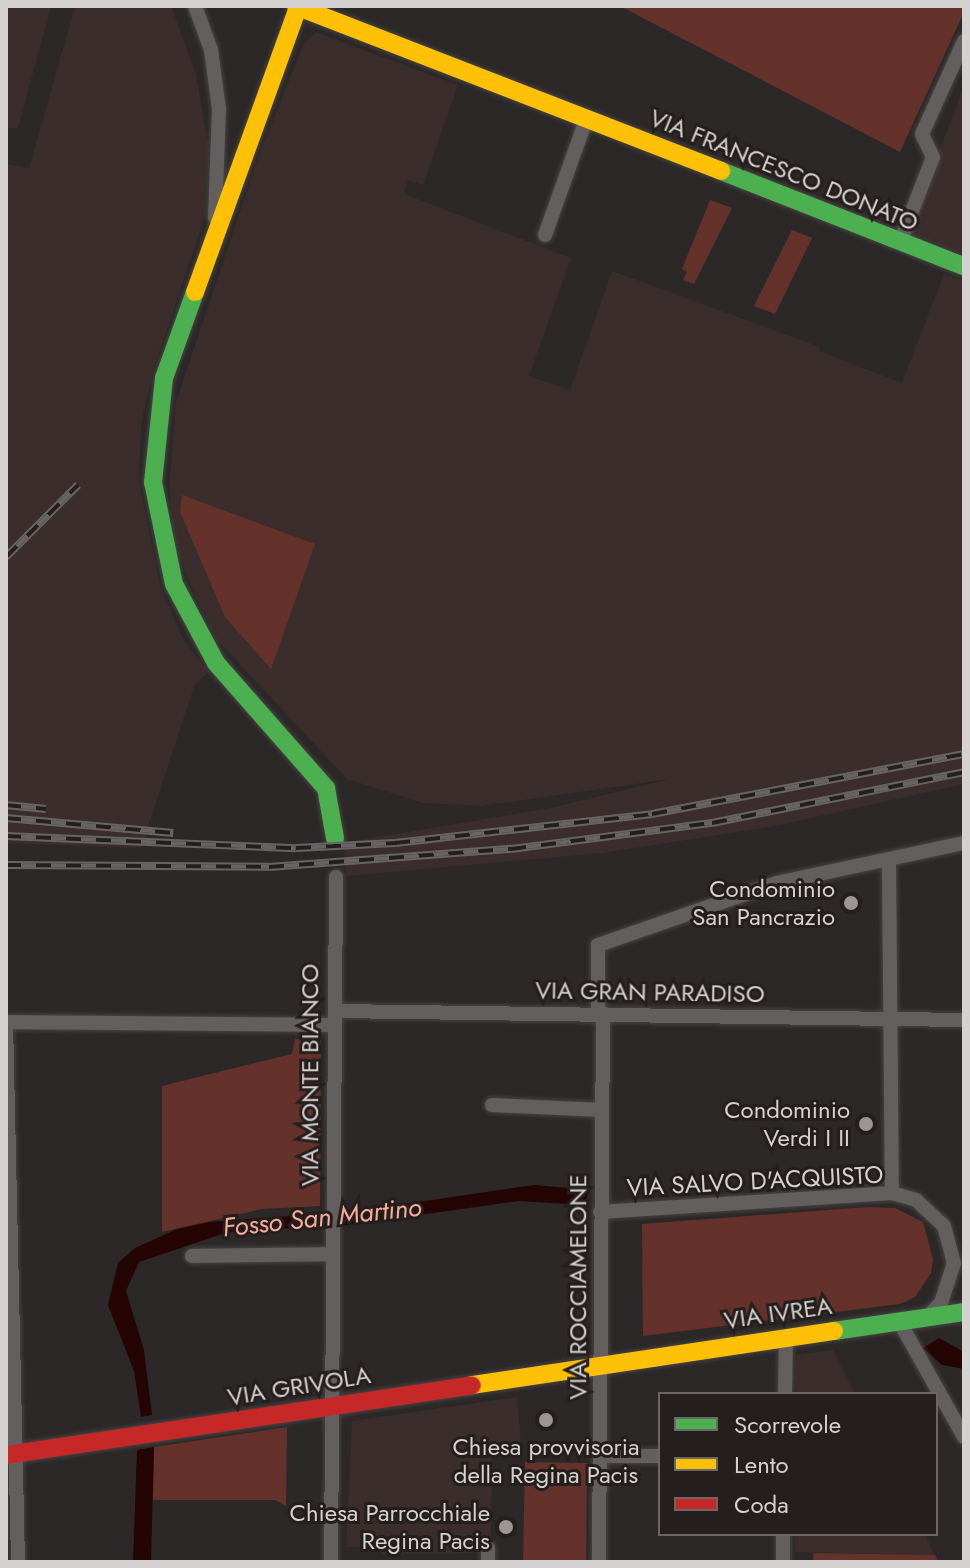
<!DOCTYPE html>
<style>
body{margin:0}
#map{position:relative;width:970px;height:1568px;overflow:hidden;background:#2c2828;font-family:Jost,sans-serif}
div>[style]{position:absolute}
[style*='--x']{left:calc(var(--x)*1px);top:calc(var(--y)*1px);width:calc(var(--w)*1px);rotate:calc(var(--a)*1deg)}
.built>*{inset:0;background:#3a2d2b}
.green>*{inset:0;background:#65322b}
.water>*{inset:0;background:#250404}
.roads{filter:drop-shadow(0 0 2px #474443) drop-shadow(0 0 2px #474443)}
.street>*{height:14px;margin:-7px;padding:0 7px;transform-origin:7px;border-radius:7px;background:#625f5e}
.fast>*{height:18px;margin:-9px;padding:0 9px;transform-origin:9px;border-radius:9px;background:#4caf50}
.slow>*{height:18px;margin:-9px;padding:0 9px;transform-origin:9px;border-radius:9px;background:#ffc107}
.jam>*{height:18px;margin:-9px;padding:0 9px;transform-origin:9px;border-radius:9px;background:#c62828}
.rail>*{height:8px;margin-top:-4px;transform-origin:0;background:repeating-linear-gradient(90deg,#241e1d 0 15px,#686464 0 30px);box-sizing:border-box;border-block:2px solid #686464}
.dots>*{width:22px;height:22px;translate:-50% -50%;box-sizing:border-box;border:4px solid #241e1d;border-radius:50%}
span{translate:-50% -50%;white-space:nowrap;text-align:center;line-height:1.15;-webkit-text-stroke:6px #241e1d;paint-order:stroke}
.street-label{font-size:24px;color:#d5d1d0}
.poi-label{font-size:24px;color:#d5d1d0}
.right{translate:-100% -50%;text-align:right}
.water-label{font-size:26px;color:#f8ab9d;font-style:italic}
.frame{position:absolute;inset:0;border:8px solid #d5d1d0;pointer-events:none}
.legend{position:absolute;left:658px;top:1392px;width:280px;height:144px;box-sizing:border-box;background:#241e1d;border:2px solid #6b6665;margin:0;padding:10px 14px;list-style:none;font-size:24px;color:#d5d1d0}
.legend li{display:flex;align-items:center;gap:16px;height:40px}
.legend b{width:40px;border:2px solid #6b6665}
</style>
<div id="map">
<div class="built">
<div style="clip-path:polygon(6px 6px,51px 6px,18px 128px,6px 128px)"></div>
<div style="clip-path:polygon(75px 6px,171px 6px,196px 74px,208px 144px,205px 216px,152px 375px,141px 426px,139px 481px,161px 588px,183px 639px,208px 672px,195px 684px,141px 848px,6px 843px,6px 164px,29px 168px)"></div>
<div style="clip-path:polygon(316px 32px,458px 85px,423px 185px,408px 180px,404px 194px,571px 258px,529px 376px,570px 390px,612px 271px,820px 347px,819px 351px,902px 383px,944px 274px,964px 281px,964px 784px,775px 826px,603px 853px,346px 876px,344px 843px,555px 807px,670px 779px,481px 806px,423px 803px,347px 779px,217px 640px,192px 589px,174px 542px,169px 488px,176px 402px,258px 158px,303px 45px)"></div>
<div style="clip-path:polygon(964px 86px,964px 254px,908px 233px)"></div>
<div style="clip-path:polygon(833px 1350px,855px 1394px,796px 1394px,796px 1355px)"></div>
<div style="clip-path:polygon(517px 1397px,521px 1444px,492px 1444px,491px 1553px,381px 1554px,380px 1546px,346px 1547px,352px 1421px)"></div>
<div style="clip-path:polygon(795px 1534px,925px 1534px,935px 1555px,795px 1552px)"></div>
</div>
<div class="green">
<div style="clip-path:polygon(620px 6px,964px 6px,964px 12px,900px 152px)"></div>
<div style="clip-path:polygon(710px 200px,732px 208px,694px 284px,683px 280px,687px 272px,682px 269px)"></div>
<div style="clip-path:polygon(792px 230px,812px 238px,775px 314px,754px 306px)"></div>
<div style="clip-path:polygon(182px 495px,315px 544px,271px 669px,225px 617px,180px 512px)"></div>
<div style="clip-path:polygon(295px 1039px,321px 1040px,320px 1206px,262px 1209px,162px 1232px,162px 1086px,292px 1054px)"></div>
<div style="clip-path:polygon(868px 1207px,895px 1208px,923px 1222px,933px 1259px,931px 1273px,915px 1297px,900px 1304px,643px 1336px,642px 1224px)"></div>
<div style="clip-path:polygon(287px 1427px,286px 1506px,275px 1500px,153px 1500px,154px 1447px)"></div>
<div style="clip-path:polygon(525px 1462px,587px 1463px,586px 1562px,523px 1562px)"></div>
<div style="clip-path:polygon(813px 1553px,935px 1555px,938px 1562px,813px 1562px)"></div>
</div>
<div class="water">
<div style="clip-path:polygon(534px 1185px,590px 1190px,583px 1205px,519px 1201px,347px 1225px,228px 1232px,139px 1262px,126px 1291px,144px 1350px,152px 1415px,141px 1417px,134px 1371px,108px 1305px,118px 1263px,135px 1248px,177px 1229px,210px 1222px,357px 1211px)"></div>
<div style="clip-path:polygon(939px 1338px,964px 1352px,964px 1369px,942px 1365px,923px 1348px)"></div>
<div style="clip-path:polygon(154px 1447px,151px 1562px,133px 1562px,137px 1450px)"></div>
</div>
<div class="roads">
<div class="street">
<div style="--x:195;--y:6;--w:47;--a:70"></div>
<div style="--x:211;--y:50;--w:60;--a:82.3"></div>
<div style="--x:219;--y:109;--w:109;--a:92.1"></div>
<div style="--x:545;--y:235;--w:125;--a:-70.4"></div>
<div style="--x:900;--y:242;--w:91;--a:-68.8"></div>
<div style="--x:933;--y:157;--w:25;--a:-116"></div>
<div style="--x:922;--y:134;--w:102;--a:-65.7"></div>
<div style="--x:889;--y:863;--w:330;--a:89.5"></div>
<div style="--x:335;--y:1011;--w:629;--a:0.82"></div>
<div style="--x:598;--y:1013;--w:68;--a:-90"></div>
<div style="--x:598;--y:945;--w:189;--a:-19.1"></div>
<div style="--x:777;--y:883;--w:191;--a:-12.1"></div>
<div style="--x:492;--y:1105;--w:110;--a:2.6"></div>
<div style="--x:600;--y:1212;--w:293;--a:-3.7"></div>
<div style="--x:892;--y:1193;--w:25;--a:16"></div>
<div style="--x:916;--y:1200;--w:38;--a:43"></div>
<div style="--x:944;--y:1226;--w:38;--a:75"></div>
<div style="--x:954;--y:1263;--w:42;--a:108"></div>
<div style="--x:941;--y:1303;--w:20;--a:135"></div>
<div style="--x:192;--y:1256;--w:141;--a:-0.8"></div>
<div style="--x:899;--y:1321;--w:133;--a:60.7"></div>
<div style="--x:785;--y:1394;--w:57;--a:-89"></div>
<div style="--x:600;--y:1456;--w:60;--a:0"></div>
<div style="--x:488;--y:1548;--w:14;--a:90"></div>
<div style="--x:18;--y:1562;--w:540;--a:-91.27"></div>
<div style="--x:6;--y:1022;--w:329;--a:0.5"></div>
<div style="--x:331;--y:1562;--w:685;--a:-89.58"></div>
<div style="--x:599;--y:1562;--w:549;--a:-89.58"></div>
<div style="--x:783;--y:1562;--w:28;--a:-90"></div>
</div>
<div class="fast">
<div style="--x:721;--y:171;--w:261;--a:21.4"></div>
<div style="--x:195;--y:292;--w:91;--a:109.8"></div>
<div style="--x:164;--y:378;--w:105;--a:96"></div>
<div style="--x:153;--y:482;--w:104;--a:78.4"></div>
<div style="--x:174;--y:584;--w:89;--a:62"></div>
<div style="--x:216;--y:663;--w:167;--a:48.7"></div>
<div style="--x:326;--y:788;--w:51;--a:79.8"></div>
<div style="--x:834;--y:1331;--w:131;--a:-8.3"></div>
</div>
<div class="slow">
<div style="--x:296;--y:6;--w:456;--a:21.2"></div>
<div style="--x:195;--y:292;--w:303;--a:-70.1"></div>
<div style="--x:472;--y:1385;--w:366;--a:-8.5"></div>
</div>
<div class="jam">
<div style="--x:6;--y:1455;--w:471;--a:-8.5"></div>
</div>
</div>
<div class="rail">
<div style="--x:6;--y:557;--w:102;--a:-45"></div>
<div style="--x:6;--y:805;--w:40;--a:5.7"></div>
<div style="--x:6;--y:818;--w:168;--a:5.1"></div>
<div style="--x:6;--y:836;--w:290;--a:2.4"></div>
<div style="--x:296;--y:848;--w:99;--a:-2.9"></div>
<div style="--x:395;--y:843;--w:259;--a:-6.4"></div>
<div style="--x:652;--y:814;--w:318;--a:-10.9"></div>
<div style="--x:6;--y:865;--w:263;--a:0.4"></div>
<div style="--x:269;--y:867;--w:243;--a:-4.3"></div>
<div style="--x:511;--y:849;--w:203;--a:-7.4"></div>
<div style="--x:712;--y:823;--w:257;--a:-11.4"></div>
</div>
<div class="dots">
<div style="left:851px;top:903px;background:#9a9695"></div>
<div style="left:866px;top:1124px;background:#9a9695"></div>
<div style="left:546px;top:1420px;background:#9a9695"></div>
<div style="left:506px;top:1527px;background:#9a9695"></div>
</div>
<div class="street-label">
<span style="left:784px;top:170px;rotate:22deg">VIA FRANCESCO DONATO</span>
<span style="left:650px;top:992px;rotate:1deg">VIA GRAN PARADISO</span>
<span style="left:310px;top:1075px;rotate:-90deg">VIA MONTE BIANCO</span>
<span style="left:755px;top:1181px;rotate:-3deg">VIA SALVO D'ACQUISTO</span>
<span style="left:578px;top:1287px;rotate:-90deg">VIA ROCCIAMELONE</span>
<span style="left:778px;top:1313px;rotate:-8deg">VIA IVREA</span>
<span style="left:299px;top:1386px;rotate:-9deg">VIA GRIVOLA</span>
</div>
<div class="poi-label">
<span class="right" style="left:835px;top:903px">Condominio<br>San Pancrazio</span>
<span class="right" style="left:850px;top:1124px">Condominio<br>Verdi I II</span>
<span style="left:546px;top:1461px">Chiesa provvisoria<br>della Regina Pacis</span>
<span class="right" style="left:490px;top:1527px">Chiesa Parrocchiale<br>Regina Pacis</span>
</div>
<div class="water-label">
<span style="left:322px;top:1218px;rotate:-6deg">Fosso San Martino</span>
</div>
<div class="frame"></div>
<ul class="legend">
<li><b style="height:10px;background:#4caf50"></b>Scorrevole</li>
<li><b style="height:10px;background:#ffc107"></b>Lento</li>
<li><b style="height:10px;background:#c62828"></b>Coda</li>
</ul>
</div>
